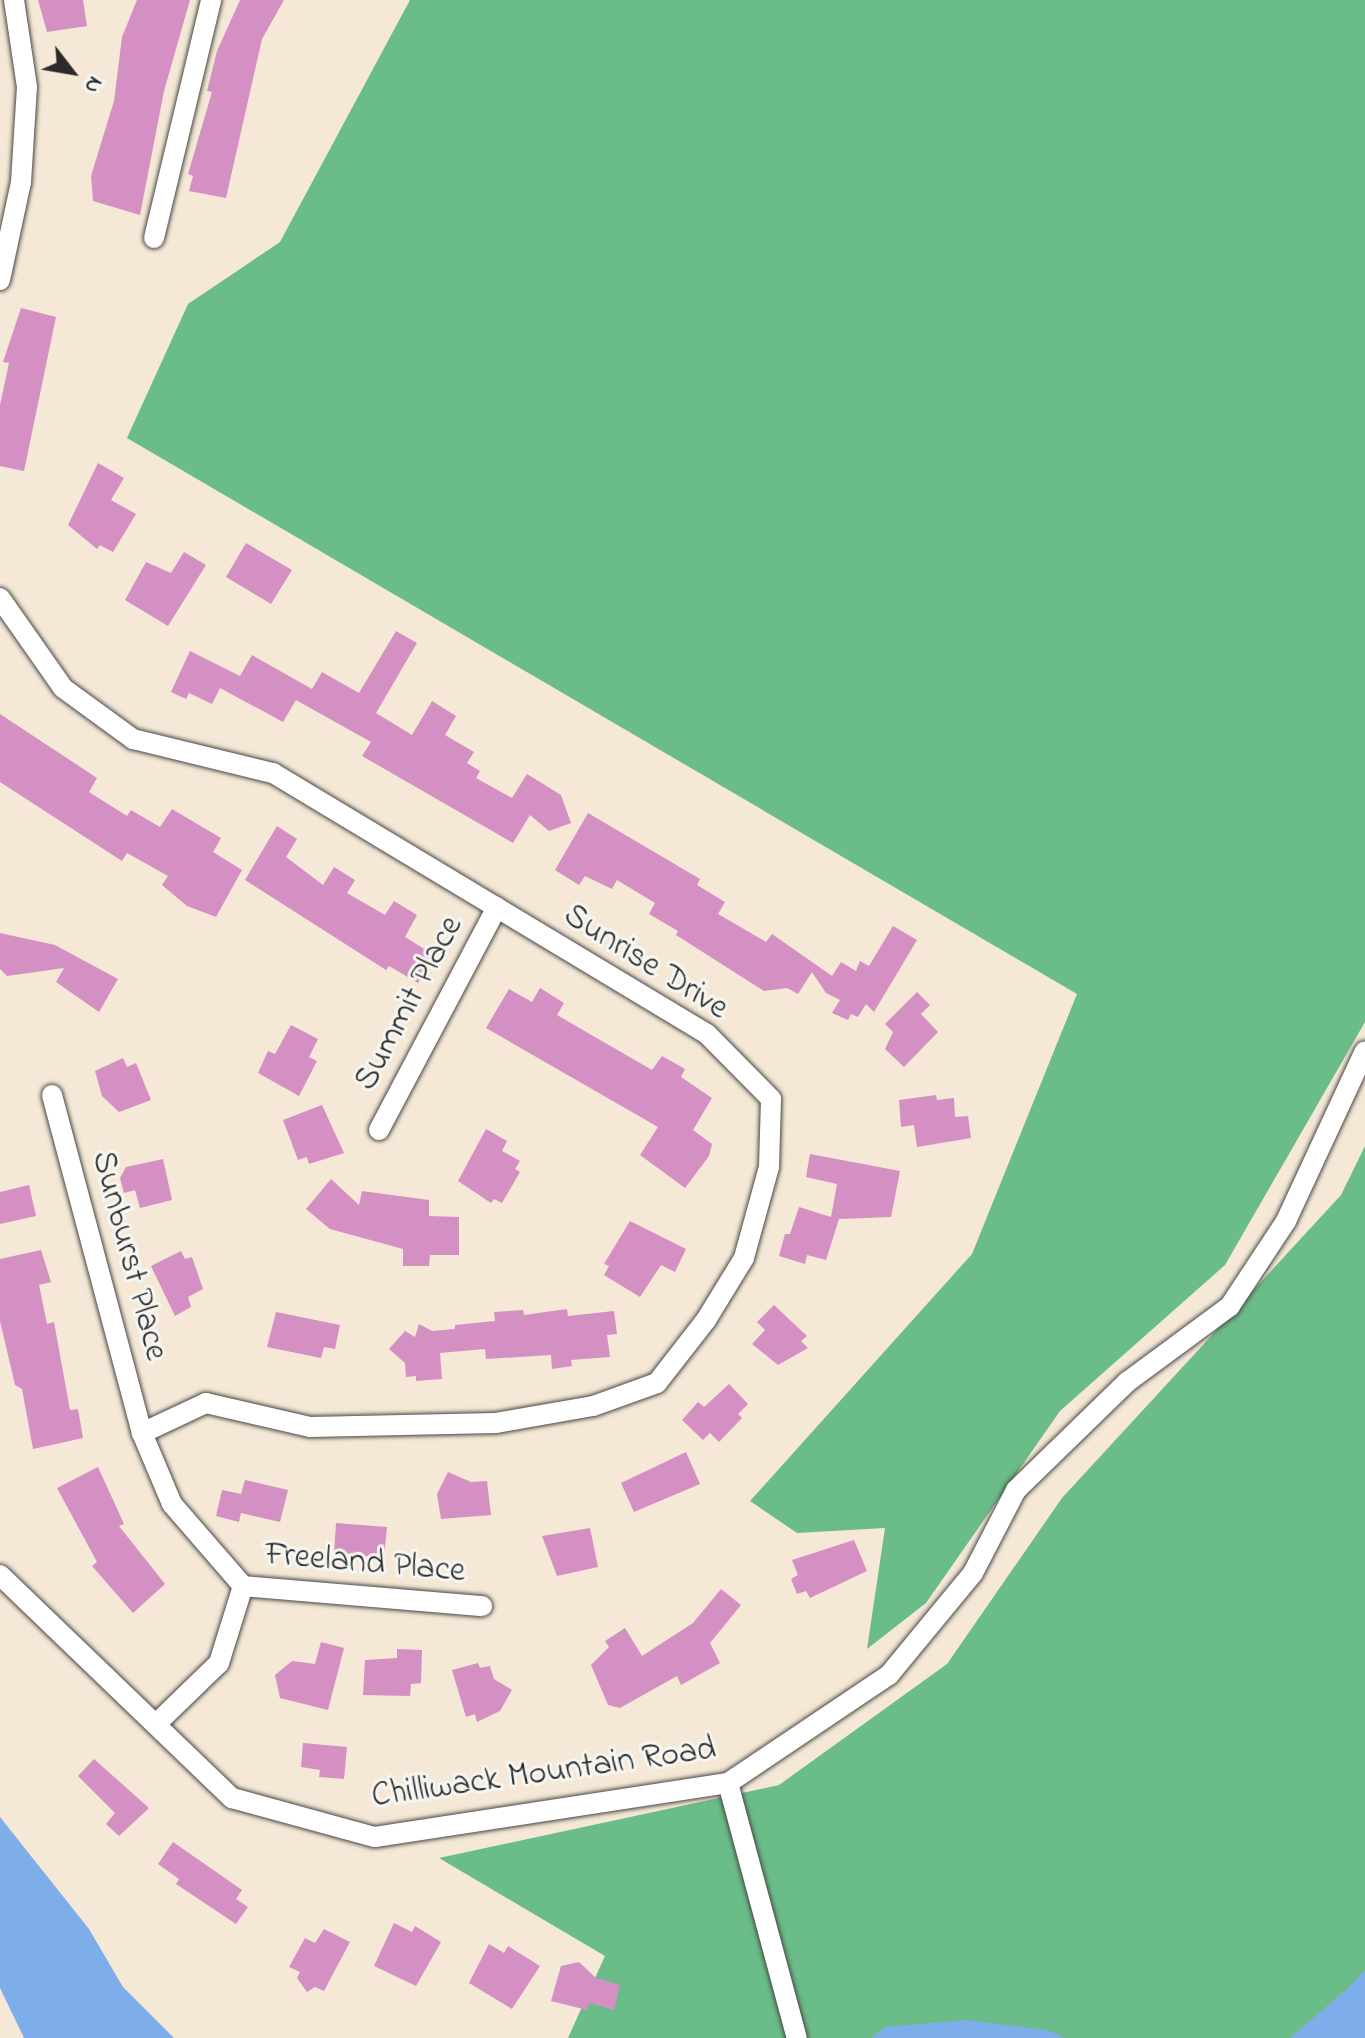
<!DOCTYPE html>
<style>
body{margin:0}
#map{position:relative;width:1365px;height:2038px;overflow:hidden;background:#f5e8d6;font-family:"Indie Flower",sans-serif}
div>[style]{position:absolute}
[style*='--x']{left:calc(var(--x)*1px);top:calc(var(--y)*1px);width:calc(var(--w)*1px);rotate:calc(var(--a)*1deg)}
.forest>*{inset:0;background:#6abc88}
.water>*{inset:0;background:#7eaee9}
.building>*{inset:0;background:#d48fc3}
.roads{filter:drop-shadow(0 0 2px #494745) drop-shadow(0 0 2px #494745)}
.minor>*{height:20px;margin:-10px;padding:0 10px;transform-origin:10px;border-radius:10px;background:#fff}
span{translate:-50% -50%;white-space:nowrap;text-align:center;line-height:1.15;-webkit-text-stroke:6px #f6f6f2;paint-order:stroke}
.street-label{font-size:34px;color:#2b2b2b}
.north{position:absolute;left:32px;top:32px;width:80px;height:80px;-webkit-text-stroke:6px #f6f6f2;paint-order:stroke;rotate:121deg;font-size:22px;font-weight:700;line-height:32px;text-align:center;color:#2b2b2b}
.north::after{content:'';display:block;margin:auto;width:28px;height:36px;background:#2b2b2b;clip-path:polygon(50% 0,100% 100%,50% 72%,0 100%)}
</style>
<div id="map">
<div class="forest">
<div style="clip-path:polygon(410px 0,1365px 0,1365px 1022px,1225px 1265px,1060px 1411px,926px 1603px,867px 1649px,885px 1528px,797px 1533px,750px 1501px,972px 1254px,1077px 994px,127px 438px,188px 304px,280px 242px)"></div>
<div style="clip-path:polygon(1365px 1146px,1365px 2005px,1314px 2038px,568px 2038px,605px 1956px,439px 1858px,779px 1785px,947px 1664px,1062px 1498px,1341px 1195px)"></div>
</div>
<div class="water">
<div style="clip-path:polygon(0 1817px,89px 1929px,123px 1987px,174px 2038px,24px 2038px,0 1988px)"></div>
<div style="clip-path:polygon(1365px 1970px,1365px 2038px,1290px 2038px,1348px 1988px)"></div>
<div style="clip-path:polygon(965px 2020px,1047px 2030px,1065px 2038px,871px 2038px,886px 2027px)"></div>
</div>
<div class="building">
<div style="clip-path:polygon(38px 0,83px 0,87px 26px,47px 32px)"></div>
<div style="clip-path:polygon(137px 0,190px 0,164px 91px,140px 215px,93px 201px,91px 176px,114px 101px,122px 37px)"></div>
<div style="clip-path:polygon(240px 0,284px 0,262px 39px,226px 198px,189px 191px,193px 176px,188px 174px,212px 92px,207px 91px,217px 51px)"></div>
<div style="clip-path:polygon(21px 308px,56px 317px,24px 471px,0 466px,0 405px,9px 363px,3px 362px)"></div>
<div style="clip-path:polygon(98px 463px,124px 478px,111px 500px,136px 514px,113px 552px,100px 545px,97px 549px,68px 525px)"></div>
<div style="clip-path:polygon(246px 543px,292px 570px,271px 604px,226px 577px)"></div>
<div style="clip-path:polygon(184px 552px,206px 565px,168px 626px,125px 600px,146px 562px,171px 573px)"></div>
<div style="clip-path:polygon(396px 631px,417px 643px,376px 713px,412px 735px,432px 701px,456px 716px,445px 735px,474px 752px,467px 763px,480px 771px,476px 778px,512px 798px,527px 774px,561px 795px,571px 823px,549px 831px,530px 815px,513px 843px,362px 756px,371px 742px,296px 700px,283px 722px,220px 688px,212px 704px,189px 693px,186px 699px,171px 692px,190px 651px,240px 676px,252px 655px,312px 689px,322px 672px,359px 693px)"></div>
<div style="clip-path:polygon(0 714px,97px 778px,89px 792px,127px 816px,131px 810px,160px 827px,172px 809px,221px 838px,213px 852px,242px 870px,216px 917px,187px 906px,162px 885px,168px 876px,127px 853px,122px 861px,0 782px)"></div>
<div style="clip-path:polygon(588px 813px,700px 879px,697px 885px,725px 902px,718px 914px,766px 942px,772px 934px,832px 976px,841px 962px,856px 971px,860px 961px,869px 966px,893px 926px,917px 940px,874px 1012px,866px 1004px,858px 1017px,851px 1014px,848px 1020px,832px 1013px,840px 1000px,826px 993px,812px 972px,798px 994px,787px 988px,764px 991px,676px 935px,678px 931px,649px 914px,655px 903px,617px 880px,612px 889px,585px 876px,579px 885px,555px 870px)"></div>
<div style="clip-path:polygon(277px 826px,297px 839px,286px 857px,323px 885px,334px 867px,355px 880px,347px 893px,385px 915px,394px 901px,417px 915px,405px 937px,434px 955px,418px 983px,389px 966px,386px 970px,245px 880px)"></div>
<div style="clip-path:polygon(0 933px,55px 945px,118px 979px,99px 1012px,56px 982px,64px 968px,7px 976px,0 969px)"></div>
<div style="clip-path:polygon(540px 988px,564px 1003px,557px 1015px,652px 1070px,662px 1056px,685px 1069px,681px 1077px,712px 1098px,693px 1130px,712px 1144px,709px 1156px,685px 1188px,640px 1155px,658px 1127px,486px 1028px,509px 989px,532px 1002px)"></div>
<div style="clip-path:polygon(917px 992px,930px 1005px,921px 1014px,938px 1032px,904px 1067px,885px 1049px,893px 1032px,885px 1024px)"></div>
<div style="clip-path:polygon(291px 1025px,318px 1039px,309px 1057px,317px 1061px,299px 1096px,258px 1073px,268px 1051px,275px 1054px)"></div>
<div style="clip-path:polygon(123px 1058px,127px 1067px,136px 1063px,151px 1100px,119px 1112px,102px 1096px,95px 1071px)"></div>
<div style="clip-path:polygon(936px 1095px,937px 1100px,954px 1098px,955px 1117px,968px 1116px,971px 1138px,917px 1147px,914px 1125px,901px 1127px,899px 1100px)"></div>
<div style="clip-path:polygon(322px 1105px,344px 1153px,309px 1164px,307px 1157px,298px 1160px,283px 1120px)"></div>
<div style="clip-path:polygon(486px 1129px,507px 1141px,502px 1151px,520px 1161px,515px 1169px,520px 1172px,502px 1203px,494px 1199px,491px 1203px,458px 1181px)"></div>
<div style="clip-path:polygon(810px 1154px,900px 1171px,891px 1217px,839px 1219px,826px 1260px,807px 1255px,805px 1264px,779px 1256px,785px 1234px,790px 1234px,799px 1207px,831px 1217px,837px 1184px,806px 1177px)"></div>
<div style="clip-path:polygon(163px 1159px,172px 1200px,140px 1208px,135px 1190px,124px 1193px,120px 1178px,126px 1167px)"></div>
<div style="clip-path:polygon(331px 1179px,359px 1205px,362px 1191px,429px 1200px,429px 1216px,459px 1217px,459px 1255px,430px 1255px,429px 1266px,403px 1266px,403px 1249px,330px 1229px,306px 1209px)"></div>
<div style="clip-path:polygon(29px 1185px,36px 1216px,0 1224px,0 1192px)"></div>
<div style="clip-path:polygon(630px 1221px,686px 1249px,675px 1272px,661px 1265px,640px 1297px,604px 1275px,609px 1266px,604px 1264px)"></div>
<div style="clip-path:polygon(41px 1250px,51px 1282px,39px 1285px,47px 1324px,54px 1322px,70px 1410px,78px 1409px,83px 1438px,33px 1449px,22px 1389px,15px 1385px,0 1321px,0 1259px)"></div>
<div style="clip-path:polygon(181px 1251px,185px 1259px,192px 1257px,203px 1289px,188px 1297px,191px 1307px,175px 1316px,151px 1266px)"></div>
<div style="clip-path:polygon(774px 1305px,807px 1336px,801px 1341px,808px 1348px,778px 1365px,752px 1344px,765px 1330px,757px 1322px)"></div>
<div style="clip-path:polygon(567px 1309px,568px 1316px,614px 1311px,617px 1334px,607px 1335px,610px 1357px,571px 1360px,572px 1366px,552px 1369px,551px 1355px,486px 1359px,485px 1349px,440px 1353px,442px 1379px,416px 1381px,416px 1376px,406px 1377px,405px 1363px,389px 1349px,405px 1331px,415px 1337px,419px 1324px,432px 1331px,455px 1329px,455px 1325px,495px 1321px,494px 1312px,523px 1310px,524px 1315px)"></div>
<div style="clip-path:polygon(276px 1312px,340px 1325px,335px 1349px,324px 1347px,321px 1358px,267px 1347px)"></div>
<div style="clip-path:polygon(729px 1384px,748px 1404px,738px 1414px,742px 1418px,719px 1442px,710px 1433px,703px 1440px,682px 1420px,698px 1402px,704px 1407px)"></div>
<div style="clip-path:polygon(686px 1452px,700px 1484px,634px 1512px,621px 1483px)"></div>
<div style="clip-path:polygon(98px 1467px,124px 1524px,119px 1526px,165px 1584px,133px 1613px,92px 1566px,97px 1562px,57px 1488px)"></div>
<div style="clip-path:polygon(448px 1472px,471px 1482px,487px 1481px,491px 1515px,441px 1519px,437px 1494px)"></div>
<div style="clip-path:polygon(245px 1480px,288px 1490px,280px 1522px,241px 1513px,239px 1522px,216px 1516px,222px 1490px,241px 1494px)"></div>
<div style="clip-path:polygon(336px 1523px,387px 1527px,384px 1557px,334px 1555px)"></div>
<div style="clip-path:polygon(590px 1528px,598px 1567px,557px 1576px,542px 1536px)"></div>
<div style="clip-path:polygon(854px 1540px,867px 1571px,810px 1598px,806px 1591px,797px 1594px,791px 1579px,798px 1575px,792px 1560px)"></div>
<div style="clip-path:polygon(721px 1589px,741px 1605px,710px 1643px,720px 1663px,681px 1685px,677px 1676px,620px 1708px,608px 1705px,591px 1665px,609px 1647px,605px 1641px,625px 1628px,642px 1656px,693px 1623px)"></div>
<div style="clip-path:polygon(321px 1642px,344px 1648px,328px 1710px,280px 1698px,275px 1675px,292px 1661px,315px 1664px)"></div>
<div style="clip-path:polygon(397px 1649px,422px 1650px,421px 1683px,411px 1684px,410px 1696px,363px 1695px,365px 1660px,397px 1658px)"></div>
<div style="clip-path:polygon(478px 1663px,480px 1668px,490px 1666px,494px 1679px,512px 1690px,500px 1711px,477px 1722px,475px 1714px,466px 1717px,452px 1670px)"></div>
<div style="clip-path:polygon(303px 1743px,347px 1747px,344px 1779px,319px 1777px,320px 1770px,301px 1767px)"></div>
<div style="clip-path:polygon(94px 1759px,149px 1808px,119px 1836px,106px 1824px,115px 1813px,78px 1776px)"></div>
<div style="clip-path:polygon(173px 1842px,242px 1890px,236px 1899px,248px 1907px,236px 1924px,176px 1884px,179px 1879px,158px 1864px)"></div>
<div style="clip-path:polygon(394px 1923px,412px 1932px,415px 1926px,441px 1942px,416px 1986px,374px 1966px)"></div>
<div style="clip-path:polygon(324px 1929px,350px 1942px,324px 1991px,315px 1987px,307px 1992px,297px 1978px,300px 1972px,289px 1967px,305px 1938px,315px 1943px)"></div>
<div style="clip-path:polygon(489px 1944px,504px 1953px,508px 1946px,540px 1966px,512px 2009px,469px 1983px)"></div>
<div style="clip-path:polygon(579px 1962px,596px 1978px,620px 1985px,614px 2010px,589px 2003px,587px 2010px,551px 2001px,561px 1966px)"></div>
</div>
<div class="roads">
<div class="minor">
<div style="--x:154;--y:238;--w:245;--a:-76.5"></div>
<div style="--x:0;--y:280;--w:100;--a:-77.9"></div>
<div style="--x:21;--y:182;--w:95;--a:-86.4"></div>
<div style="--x:27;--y:87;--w:88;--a:-98.5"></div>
<div style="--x:0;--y:598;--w:110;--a:55"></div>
<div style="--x:63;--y:688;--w:87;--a:36.1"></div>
<div style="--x:133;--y:739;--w:144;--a:13.7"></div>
<div style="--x:273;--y:773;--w:506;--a:31.02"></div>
<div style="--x:707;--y:1034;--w:91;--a:45.4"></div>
<div style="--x:771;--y:1099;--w:68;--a:91.7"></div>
<div style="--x:769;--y:1167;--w:94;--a:105.4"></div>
<div style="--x:744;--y:1258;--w:73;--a:121.5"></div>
<div style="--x:706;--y:1320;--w:80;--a:127.9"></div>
<div style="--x:657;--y:1383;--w:68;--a:160.2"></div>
<div style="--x:593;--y:1406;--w:98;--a:170.1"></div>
<div style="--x:496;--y:1423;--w:186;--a:178.8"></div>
<div style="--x:310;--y:1427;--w:107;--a:-167"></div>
<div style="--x:206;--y:1403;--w:71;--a:154.9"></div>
<div style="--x:142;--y:1433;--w:77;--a:67.1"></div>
<div style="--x:172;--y:1504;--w:108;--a:49.1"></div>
<div style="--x:243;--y:1586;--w:81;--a:107.3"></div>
<div style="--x:219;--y:1663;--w:88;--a:135.9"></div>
<div style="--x:52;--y:1095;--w:350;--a:75.1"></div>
<div style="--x:379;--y:1130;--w:252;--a:-62.1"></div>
<div style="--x:0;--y:1575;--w:322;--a:43.9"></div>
<div style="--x:232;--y:1798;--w:148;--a:15.3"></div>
<div style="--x:375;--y:1837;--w:357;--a:-8.7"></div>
<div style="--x:728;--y:1783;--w:194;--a:-33.9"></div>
<div style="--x:889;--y:1675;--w:132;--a:-50.5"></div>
<div style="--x:973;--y:1573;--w:93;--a:-62.6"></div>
<div style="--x:1016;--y:1490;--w:155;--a:-44.2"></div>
<div style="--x:1127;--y:1382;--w:128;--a:-36.4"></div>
<div style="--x:1230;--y:1306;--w:102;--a:-56.6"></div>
<div style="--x:1286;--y:1221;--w:187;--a:-65.1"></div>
<div style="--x:243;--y:1586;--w:240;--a:4.8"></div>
<div style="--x:728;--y:1783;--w:264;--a:74.9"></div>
</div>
</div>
<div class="street-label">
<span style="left:645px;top:963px;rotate:32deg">Sunrise Drive</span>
<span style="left:410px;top:1004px;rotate:-62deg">Summit Place</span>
<span style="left:128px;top:1256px;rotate:75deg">Sunburst Place</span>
<span style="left:365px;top:1564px;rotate:5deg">Freeland Place</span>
<span style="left:544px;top:1774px;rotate:-8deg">Chilliwack Mountain Road</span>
</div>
<div class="north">N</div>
</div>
